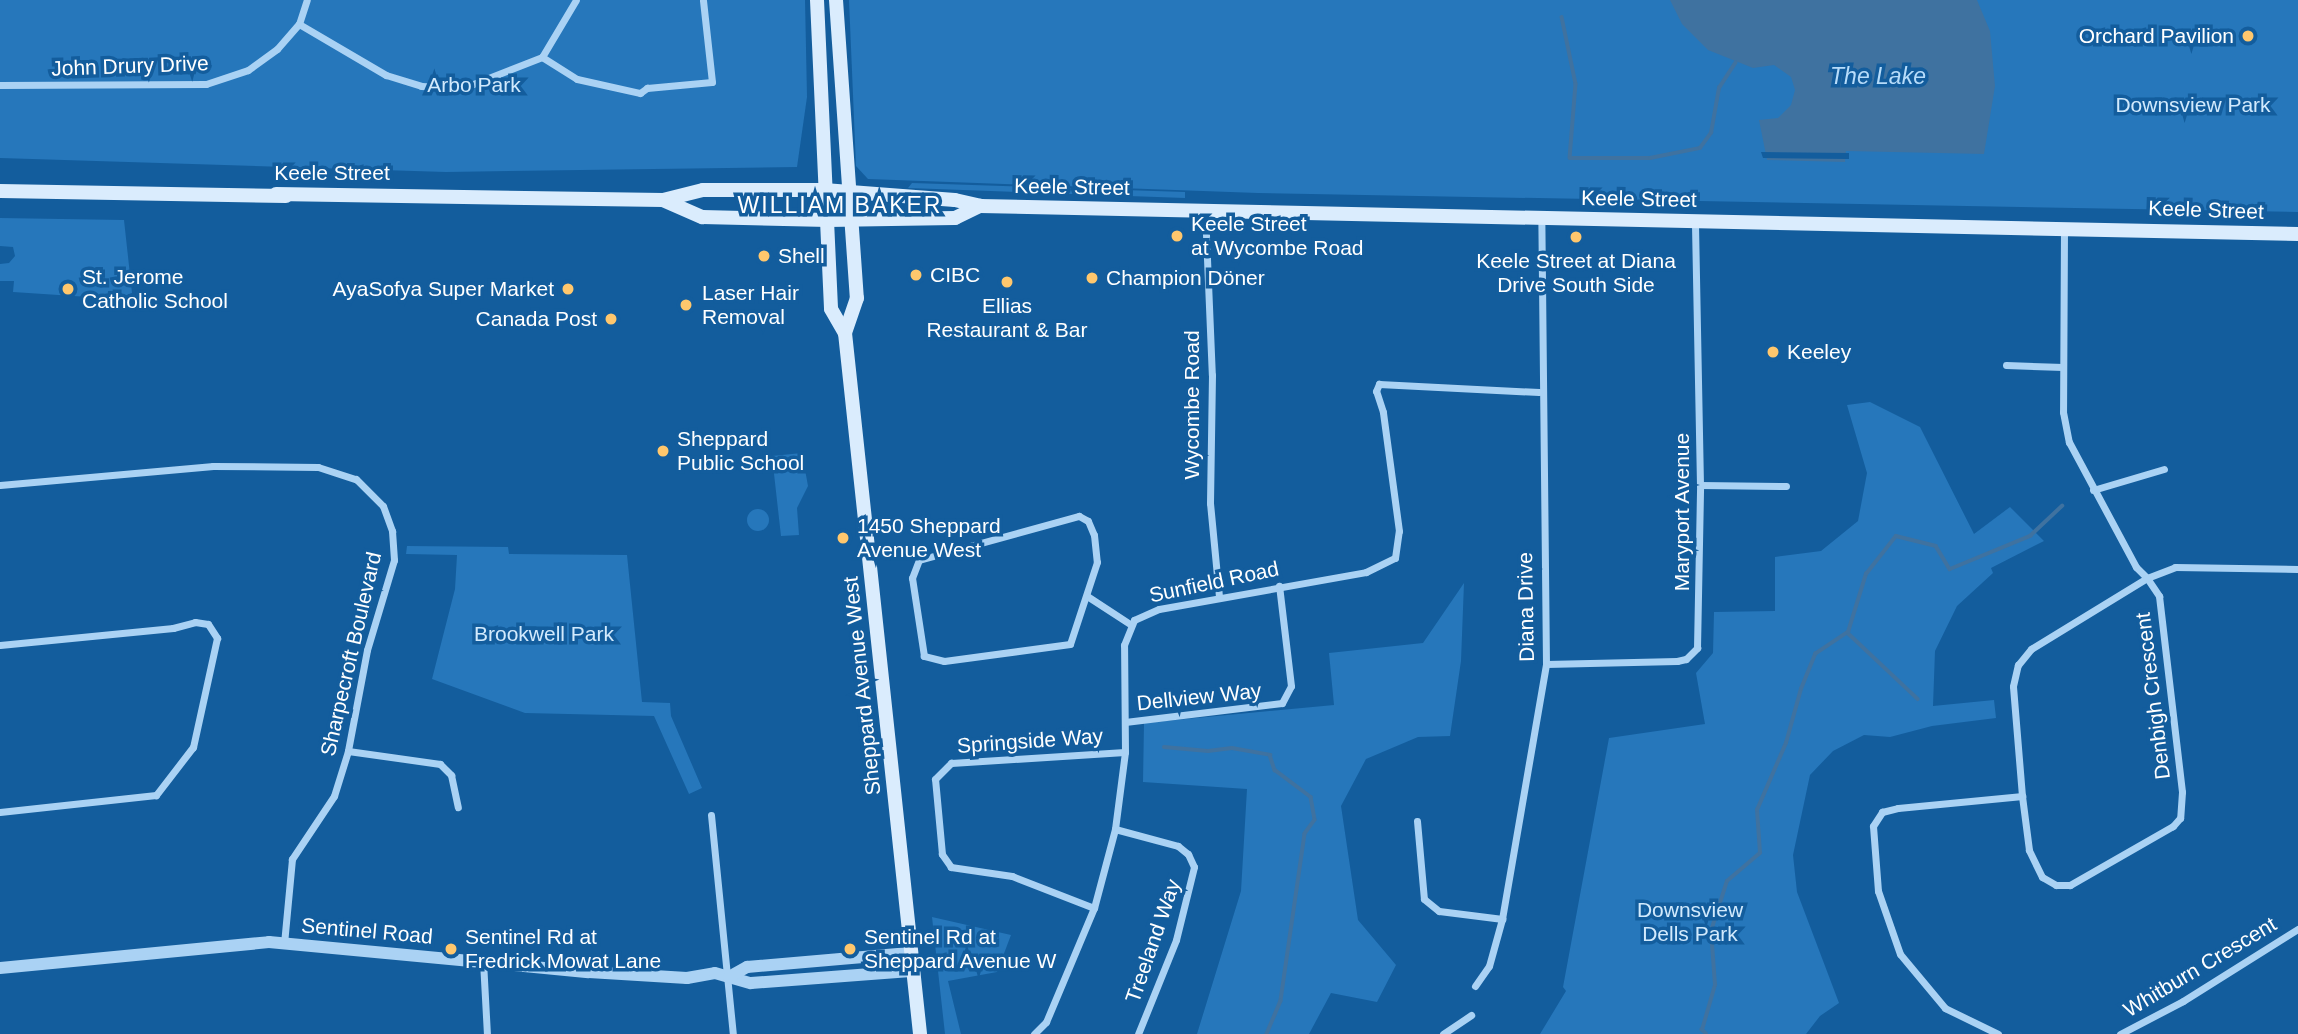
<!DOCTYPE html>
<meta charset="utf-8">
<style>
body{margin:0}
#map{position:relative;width:2298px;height:1034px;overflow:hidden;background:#135d9d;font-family:Helvetica,sans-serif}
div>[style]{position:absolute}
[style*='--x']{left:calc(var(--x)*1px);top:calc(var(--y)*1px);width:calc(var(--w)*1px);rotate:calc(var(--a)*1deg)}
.green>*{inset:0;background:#2677bb}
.round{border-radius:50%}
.water>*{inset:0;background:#3f72a0}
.pier>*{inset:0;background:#135d9d}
.stream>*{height:3.5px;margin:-1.75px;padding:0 1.75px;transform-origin:1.75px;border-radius:1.75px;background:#3f72a0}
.minor>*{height:7px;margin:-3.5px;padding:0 3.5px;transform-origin:3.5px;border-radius:3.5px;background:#aad2f4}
.tertiary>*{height:12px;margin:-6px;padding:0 6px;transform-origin:6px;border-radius:6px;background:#aad2f4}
.secondary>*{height:14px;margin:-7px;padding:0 7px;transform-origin:7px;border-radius:7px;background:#daecfd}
.dots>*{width:19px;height:19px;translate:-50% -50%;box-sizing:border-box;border:4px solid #135d9d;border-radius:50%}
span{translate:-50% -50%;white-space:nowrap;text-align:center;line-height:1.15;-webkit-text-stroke:7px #135d9d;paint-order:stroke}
.poi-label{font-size:21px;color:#fff}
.right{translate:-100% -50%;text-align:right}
.left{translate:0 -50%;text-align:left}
.street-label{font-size:21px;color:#fff}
.park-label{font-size:21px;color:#d2eafd}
.water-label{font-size:23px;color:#b7dcfa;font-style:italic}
.neighbourhood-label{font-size:23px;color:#fff;letter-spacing:2px}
</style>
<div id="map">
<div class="green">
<div style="clip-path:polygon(0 0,805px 0,807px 97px,797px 167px,446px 172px,0 158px)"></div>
<div style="clip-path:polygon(849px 0,2298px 0,2298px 212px,1258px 193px,868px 179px,856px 166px)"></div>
<div style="clip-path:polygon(912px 183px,1185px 192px,1185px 198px,908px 188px)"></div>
<div style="clip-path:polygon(0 218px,124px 220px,132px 293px,119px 299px,13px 292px,14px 281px,0 281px,0 264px,9px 263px,15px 256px,13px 247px,0 246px)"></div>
<div style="clip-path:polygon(1870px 402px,1920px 427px,1974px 534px,2010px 507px,2044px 541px,1991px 568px,1993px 573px,1957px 606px,1935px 651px,1933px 706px,1994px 700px,1996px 718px,1932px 726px,1890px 737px,1864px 735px,1833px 751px,1810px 775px,1793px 855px,1797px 892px,1839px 1003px,1820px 1016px,1806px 1034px,1540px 1034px,1566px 991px,1563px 987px,1609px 738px,1705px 724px,1696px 673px,1713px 653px,1714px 612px,1775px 611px,1775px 557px,1821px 551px,1858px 521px,1867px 473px,1847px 405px)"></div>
<div style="clip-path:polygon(802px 453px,808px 486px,797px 508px,799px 535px,781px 536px,772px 456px)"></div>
<div class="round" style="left:747px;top:509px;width:22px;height:22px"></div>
<div style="clip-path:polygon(407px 546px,508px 547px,509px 554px,627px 555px,642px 702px,670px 703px,671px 716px,702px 788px,689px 794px,654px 716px,525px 713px,432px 679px,455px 589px,457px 555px,406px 554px)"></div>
<div style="clip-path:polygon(1464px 583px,1461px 661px,1450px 736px,1418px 737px,1366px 759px,1341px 806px,1358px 920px,1396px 965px,1377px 1002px,1331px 993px,1309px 1034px,1197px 1034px,1241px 891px,1247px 789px,1143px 782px,1144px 723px,1334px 705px,1329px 653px,1423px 643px)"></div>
<div style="clip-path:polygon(932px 917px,1011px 935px,997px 972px,948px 981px,961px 1034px,945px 1034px)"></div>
</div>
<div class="water">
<div style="clip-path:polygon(1670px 0,1977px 0,1990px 31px,1995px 86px,1984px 154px,1846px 151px,1845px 162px,1767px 160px,1759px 120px,1778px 118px,1791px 105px,1795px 90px,1791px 77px,1774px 65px,1753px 68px,1708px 50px,1682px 24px)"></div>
</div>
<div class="pier">
<div style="clip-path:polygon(1761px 152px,1849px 153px,1849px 159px,1763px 158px)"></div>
</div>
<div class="stream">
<div style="--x:1562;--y:17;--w:68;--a:78.2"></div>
<div style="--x:1576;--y:84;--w:74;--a:94.6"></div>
<div style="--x:1570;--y:158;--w:80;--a:0"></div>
<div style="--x:1650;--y:158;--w:51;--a:-11.3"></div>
<div style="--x:1700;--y:148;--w:19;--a:-54"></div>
<div style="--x:1711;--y:133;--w:46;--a:-79.9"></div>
<div style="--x:1719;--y:88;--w:30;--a:-57"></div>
<div style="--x:1848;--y:633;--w:96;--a:43.3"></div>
<div style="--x:1164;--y:747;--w:44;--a:5.2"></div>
<div style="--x:1208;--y:751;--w:24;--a:-7"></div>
<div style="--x:1232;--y:748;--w:39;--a:10"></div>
<div style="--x:1270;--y:755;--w:16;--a:72"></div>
<div style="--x:1275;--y:770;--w:45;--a:36.9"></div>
<div style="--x:1311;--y:797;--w:23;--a:80"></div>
<div style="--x:1315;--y:820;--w:17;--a:126"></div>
<div style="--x:1305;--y:834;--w:169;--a:98.2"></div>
<div style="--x:1281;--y:1001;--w:36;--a:113"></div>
<div style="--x:1706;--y:1034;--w:6;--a:-135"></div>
<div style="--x:1702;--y:1030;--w:47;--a:-73.9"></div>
<div style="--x:1715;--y:985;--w:54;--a:-94.2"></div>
<div style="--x:1711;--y:931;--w:52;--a:-72.3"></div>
<div style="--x:1727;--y:881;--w:43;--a:-40.3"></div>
<div style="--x:1760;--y:853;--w:43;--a:-94"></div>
<div style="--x:1757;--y:810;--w:73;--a:-66.6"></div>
<div style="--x:1786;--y:743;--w:56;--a:-74.5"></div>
<div style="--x:1801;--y:689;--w:38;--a:-68"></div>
<div style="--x:1815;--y:654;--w:40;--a:-34"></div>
<div style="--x:1848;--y:632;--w:61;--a:-72.8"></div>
<div style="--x:1866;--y:574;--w:48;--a:-51.7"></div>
<div style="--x:1896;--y:536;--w:41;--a:14"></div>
<div style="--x:1936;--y:546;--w:27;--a:59"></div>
<div style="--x:1950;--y:569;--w:87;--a:-22.4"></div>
<div style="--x:2030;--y:536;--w:44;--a:-43.2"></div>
</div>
<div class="minor">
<div style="--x:299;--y:24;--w:101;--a:30.4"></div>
<div style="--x:386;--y:75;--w:37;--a:17"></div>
<div style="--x:421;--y:86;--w:42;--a:2.7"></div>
<div style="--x:463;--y:88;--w:85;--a:-21.4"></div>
<div style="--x:542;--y:57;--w:66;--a:-59.2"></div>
<div style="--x:542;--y:57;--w:41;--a:32.2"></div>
<div style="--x:577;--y:79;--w:65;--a:12.5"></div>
<div style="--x:640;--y:93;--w:9;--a:-36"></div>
<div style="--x:647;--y:88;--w:65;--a:-5.3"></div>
<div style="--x:712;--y:82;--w:82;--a:-96.3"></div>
<div style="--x:0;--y:85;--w:206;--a:-0.3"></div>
<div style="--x:206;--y:84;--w:44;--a:-18.4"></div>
<div style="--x:248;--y:70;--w:36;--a:-36"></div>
<div style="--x:277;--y:49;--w:33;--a:-49"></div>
<div style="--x:299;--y:24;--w:25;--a:-72"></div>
<div style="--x:1205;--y:211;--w:164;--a:87.6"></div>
<div style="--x:1212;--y:375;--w:128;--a:90.9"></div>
<div style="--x:1210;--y:503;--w:94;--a:84.5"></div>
<div style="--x:2064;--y:230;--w:182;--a:90.3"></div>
<div style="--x:2063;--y:412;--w:31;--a:79"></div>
<div style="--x:2069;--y:442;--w:142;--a:61.8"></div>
<div style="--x:2136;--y:567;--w:16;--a:45"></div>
<div style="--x:2147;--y:578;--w:22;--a:56"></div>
<div style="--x:2159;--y:596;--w:197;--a:83.3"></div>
<div style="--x:2182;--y:792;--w:26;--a:94"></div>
<div style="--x:2180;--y:818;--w:11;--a:131"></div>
<div style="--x:2173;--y:826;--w:119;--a:150.2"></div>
<div style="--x:2070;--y:885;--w:14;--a:180"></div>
<div style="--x:2056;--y:885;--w:16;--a:-150"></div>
<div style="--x:2042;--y:877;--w:30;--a:-116"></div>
<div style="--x:2029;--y:850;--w:54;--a:-97.4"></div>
<div style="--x:2022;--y:796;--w:110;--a:-94.7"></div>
<div style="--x:2013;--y:686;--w:22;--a:-77"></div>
<div style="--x:2018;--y:665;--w:21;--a:-51"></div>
<div style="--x:2031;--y:649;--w:136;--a:-31.5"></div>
<div style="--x:2147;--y:578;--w:30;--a:-21"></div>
<div style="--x:2175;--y:567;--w:123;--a:0.9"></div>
<div style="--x:2006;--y:365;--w:57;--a:2"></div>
<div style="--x:0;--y:485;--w:214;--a:-5.1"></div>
<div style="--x:213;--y:466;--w:105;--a:0.5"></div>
<div style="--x:318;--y:467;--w:40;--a:18"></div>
<div style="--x:356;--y:479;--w:38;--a:45"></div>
<div style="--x:383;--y:506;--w:27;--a:70"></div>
<div style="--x:392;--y:531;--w:29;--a:86"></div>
<div style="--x:394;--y:560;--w:94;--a:106.7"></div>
<div style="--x:367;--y:650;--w:103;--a:100.7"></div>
<div style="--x:348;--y:751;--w:47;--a:107.3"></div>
<div style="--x:334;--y:796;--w:76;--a:123.7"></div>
<div style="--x:292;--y:859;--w:84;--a:95.4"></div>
<div style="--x:1700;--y:485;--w:86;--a:0.7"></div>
<div style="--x:2093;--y:490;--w:74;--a:-16.5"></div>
<div style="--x:1079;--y:516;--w:10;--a:29"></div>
<div style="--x:1088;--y:521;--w:15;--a:67"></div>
<div style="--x:1094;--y:535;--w:27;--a:84"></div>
<div style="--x:1097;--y:562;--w:86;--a:108.2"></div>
<div style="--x:1070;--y:644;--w:127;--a:172.3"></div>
<div style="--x:944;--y:661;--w:21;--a:-166"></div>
<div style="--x:924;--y:656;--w:79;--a:-98.7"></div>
<div style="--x:912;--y:578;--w:19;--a:-69"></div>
<div style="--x:919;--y:560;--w:166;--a:-15.4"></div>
<div style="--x:1087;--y:596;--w:51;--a:33.1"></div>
<div style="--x:0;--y:645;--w:174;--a:-5.6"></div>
<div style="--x:173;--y:628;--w:23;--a:-15"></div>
<div style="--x:195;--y:622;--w:13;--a:9"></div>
<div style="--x:208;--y:624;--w:17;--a:57"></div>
<div style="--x:217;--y:638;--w:112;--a:102.4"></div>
<div style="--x:193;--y:747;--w:61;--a:127.6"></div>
<div style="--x:156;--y:795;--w:157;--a:173.8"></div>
<div style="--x:1546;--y:664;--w:131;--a:-1.3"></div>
<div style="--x:1677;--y:661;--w:9;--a:-13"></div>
<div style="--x:1686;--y:659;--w:16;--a:-45"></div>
<div style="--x:1697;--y:648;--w:163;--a:-88.9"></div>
<div style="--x:1700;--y:485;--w:264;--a:-91.1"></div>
<div style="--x:1125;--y:722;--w:158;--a:-6.9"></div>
<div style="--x:1282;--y:703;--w:19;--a:-62"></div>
<div style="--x:1291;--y:686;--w:101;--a:-96.8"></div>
<div style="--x:348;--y:751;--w:93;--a:8"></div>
<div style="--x:440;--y:764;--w:16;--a:45"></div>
<div style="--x:451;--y:775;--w:33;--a:78"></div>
<div style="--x:711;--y:815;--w:220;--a:84.3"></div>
<div style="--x:1417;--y:821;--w:78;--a:84.9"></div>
<div style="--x:1424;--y:899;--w:19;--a:39"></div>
<div style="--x:1439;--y:911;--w:64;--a:7.2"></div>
<div style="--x:1115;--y:829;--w:65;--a:15.1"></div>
<div style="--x:1178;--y:846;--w:13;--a:39"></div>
<div style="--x:1188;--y:854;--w:14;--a:65"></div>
<div style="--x:1194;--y:867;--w:75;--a:103.9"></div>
<div style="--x:1176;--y:940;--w:101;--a:112"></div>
<div style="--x:1094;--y:908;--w:88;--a:-158.7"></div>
<div style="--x:1012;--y:876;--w:62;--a:-171.6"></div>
<div style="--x:951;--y:867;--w:16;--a:-125"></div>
<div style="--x:942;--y:854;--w:75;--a:-95.3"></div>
<div style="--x:935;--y:779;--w:23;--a:-45"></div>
<div style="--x:951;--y:763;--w:174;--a:-3.6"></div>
<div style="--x:483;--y:961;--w:73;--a:86.9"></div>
<div style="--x:1475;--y:986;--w:24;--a:-55"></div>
<div style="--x:1489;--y:966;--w:49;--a:-74.5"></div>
<div style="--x:1502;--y:919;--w:259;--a:-80.2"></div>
<div style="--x:1546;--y:664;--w:445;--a:-90.6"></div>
<div style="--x:1034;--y:1034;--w:17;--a:-45"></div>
<div style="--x:1046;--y:1022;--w:124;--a:-67.2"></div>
<div style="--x:1094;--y:908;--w:82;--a:-75.1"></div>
<div style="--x:1115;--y:829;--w:78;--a:-82.6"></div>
<div style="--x:1125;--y:752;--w:107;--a:-90.5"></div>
<div style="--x:1124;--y:645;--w:27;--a:-68"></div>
<div style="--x:1134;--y:620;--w:27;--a:-24"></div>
<div style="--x:1159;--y:609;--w:210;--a:-10.1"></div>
<div style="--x:1366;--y:572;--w:32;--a:-26"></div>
<div style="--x:1395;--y:558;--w:27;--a:-82"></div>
<div style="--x:1399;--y:531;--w:120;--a:-97.7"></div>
<div style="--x:1383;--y:412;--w:22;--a:-108"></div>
<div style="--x:1376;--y:391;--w:8;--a:-67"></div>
<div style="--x:1379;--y:384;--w:160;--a:2.9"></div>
<div style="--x:1443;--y:1034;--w:34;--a:-34"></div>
<div style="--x:1998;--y:1034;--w:59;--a:-153.9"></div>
<div style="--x:1945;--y:1008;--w:70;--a:-129.8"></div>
<div style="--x:1900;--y:954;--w:67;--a:-109.2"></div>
<div style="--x:1878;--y:891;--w:65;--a:-94.4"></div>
<div style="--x:1873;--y:826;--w:17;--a:-57"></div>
<div style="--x:1882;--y:812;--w:16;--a:-14"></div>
<div style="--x:1898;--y:808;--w:125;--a:-5.5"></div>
<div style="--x:2120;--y:1034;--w:71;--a:-27.6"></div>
<div style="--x:2183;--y:1001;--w:136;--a:-32.1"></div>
</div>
<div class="tertiary">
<div style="--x:0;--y:968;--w:270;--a:-5.5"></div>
<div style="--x:269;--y:942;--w:321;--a:5.4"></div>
<div style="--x:589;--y:972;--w:98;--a:3.5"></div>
<div style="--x:687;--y:978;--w:28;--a:-10"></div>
<div style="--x:715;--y:973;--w:37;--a:16"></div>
<div style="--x:751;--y:983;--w:160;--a:-4.3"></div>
<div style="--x:729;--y:977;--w:21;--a:-29"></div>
<div style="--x:747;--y:967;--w:163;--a:-4.9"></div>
</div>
<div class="secondary">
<div style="--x:817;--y:0;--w:309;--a:87.4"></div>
<div style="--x:831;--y:309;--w:28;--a:60"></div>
<div style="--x:845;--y:333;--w:705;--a:83.89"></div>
<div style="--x:836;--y:0;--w:299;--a:86"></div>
<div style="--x:857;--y:298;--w:37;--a:109"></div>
<div style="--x:0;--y:191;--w:286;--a:1"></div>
<div style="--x:276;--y:194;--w:387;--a:0.9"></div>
<div style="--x:663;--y:200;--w:41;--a:-14"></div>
<div style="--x:703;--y:190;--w:121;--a:0"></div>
<div style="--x:824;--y:190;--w:131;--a:4.4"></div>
<div style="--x:955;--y:200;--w:26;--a:13"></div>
<div style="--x:980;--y:206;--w:1318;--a:1.22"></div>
<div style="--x:663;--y:200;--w:43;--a:23.6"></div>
<div style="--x:702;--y:217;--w:126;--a:1.4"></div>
<div style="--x:828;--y:220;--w:127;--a:-0.9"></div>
<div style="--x:955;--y:218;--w:28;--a:-26"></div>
</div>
<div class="dots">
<div style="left:2248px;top:36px;background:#ffc76d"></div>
<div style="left:1177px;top:236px;background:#ffc76d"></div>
<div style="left:1576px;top:237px;background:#ffc76d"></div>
<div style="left:764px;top:256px;background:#ffc76d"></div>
<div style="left:916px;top:275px;background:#ffc76d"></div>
<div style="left:1092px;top:278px;background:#ffc76d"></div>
<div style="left:1007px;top:282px;background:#ffc76d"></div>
<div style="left:68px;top:289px;background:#ffc76d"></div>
<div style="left:568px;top:289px;background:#ffc76d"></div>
<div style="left:686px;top:305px;background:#ffc76d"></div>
<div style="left:611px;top:319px;background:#ffc76d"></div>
<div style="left:1773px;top:352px;background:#ffc76d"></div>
<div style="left:663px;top:451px;background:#ffc76d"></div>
<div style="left:843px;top:538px;background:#ffc76d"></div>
<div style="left:451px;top:949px;background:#ffc76d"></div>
<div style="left:850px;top:949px;background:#ffc76d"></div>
</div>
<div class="poi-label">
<span class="right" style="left:2234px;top:36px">Orchard Pavilion</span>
<span class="left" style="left:1191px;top:236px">Keele Street<br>at Wycombe Road</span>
<span class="left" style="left:778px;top:256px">Shell</span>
<span style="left:1576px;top:273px">Keele Street at Diana<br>Drive South Side</span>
<span class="left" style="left:930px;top:275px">CIBC</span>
<span class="left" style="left:82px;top:289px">St. Jerome<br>Catholic School</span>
<span class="left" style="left:1106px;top:278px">Champion Döner</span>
<span class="right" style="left:554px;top:289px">AyaSofya Super Market</span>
<span class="left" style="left:702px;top:305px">Laser Hair<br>Removal</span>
<span style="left:1007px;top:318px">Ellias<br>Restaurant &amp; Bar</span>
<span class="right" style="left:597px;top:319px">Canada Post</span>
<span class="left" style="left:1787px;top:352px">Keeley</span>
<span class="left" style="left:677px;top:451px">Sheppard<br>Public School</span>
<span class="left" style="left:857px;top:538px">1450 Sheppard<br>Avenue West</span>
<span class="left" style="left:465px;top:949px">Sentinel Rd at<br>Fredrick Mowat Lane</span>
<span class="left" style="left:864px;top:949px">Sentinel Rd at<br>Sheppard Avenue W</span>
</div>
<div class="street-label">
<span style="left:130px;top:66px;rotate:-2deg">John Drury Drive</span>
<span style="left:332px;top:173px">Keele Street</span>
<span style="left:1072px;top:187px;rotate:1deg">Keele Street</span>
<span style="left:1639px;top:199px;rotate:1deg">Keele Street</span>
<span style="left:2206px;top:210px;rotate:2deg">Keele Street</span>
<span style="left:1192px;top:405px;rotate:-90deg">Wycombe Road</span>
<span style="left:1682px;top:512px;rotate:-90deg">Maryport Avenue</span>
<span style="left:1214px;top:582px;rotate:-12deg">Sunfield Road</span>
<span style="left:1526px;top:607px;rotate:-91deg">Diana Drive</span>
<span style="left:351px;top:654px;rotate:-77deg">Sharpecroft Boulevard</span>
<span style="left:862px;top:686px;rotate:-96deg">Sheppard Avenue West</span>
<span style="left:2153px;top:696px;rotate:-97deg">Denbigh Crescent</span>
<span style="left:1199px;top:697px;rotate:-6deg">Dellview Way</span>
<span style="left:1030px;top:741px;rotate:-4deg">Springside Way</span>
<span style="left:367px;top:931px;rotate:5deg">Sentinel Road</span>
<span style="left:1153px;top:941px;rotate:-71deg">Treeland Way</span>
<span style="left:2200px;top:967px;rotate:-31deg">Whitburn Crescent</span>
</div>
<div class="park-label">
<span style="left:474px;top:85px">Arbo Park</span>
<span style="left:2193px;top:105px">Downsview Park</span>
<span style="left:544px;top:634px">Brookwell Park</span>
<span style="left:1690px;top:922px">Downsview<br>Dells Park</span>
</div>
<div class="water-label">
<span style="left:1878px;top:76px">The Lake</span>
</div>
<div class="neighbourhood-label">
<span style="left:840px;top:205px">WILLIAM BAKER</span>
</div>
</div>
